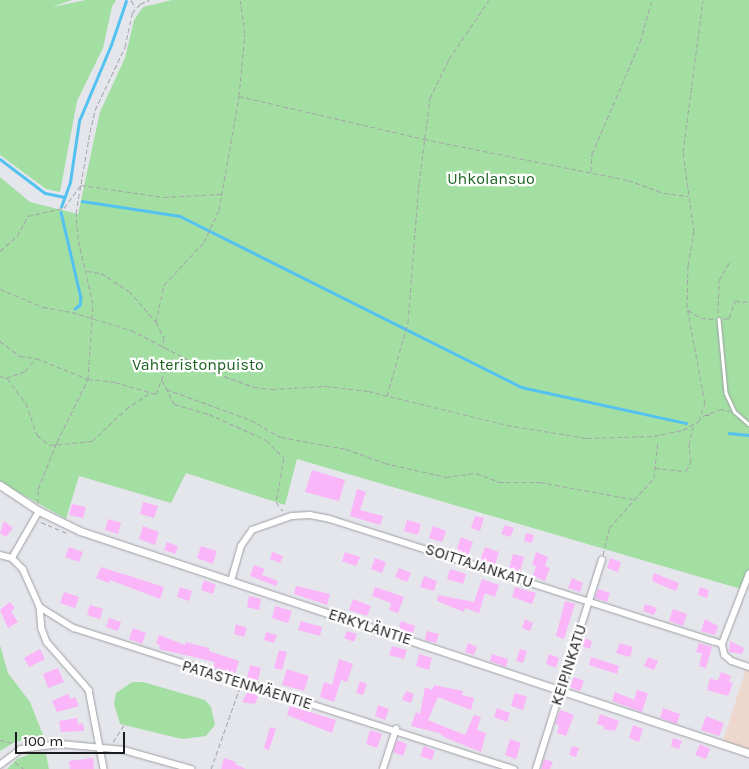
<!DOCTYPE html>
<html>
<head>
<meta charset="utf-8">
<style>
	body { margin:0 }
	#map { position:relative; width:749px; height:769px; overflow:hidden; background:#e4e6eb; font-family:Karla,sans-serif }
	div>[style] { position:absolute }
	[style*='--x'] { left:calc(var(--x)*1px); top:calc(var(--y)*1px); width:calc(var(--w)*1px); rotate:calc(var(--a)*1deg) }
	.education>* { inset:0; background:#eed7cc }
	.green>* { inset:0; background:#a3dfa3 }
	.stream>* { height:2.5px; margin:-1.25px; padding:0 1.25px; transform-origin:1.25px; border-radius:1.25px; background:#54c2f0 }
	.building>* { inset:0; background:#fbb5f9 }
	.path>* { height:1px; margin-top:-0.5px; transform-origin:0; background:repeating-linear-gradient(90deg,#a4a5a9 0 5px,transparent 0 7.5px) }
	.roads { filter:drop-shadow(0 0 1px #9d9fa4) drop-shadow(0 0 1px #9d9fa4) }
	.service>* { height:2.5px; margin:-1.25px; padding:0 1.25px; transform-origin:1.25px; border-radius:1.25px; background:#fff }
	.minor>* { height:5.5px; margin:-2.75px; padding:0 2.75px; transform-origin:2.75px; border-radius:2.75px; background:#fff }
	.tertiary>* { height:7px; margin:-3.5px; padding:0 3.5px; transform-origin:3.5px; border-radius:3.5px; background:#fff }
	span { translate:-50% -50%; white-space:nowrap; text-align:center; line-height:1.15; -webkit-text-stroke:4.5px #fff; paint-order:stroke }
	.park-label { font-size:16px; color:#1c6222 }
	.street-label { font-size:16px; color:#1b1c1e }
	.scale { position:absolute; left:15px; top:732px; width:110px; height:22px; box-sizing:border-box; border:2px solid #1b1c1e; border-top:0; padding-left:6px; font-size:15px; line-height:18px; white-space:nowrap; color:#1b1c1e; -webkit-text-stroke:4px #fff; paint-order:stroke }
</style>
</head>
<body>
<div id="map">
	<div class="education">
		<i style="clip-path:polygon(747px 666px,749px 667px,749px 753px,722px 744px)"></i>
	</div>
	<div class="green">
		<i style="clip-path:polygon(0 0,72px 0,52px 7px,86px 0,116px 0,112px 7px,103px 48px,77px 101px,60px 192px,46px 189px,0 155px)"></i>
		<i style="clip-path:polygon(172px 0,749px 0,749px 577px,741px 589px,297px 459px,285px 505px,186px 473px,171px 503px,79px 476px,66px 519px,0 482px,0 177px,30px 202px,78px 214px,100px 112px,125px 58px,134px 20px,143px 7px)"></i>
		<i style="clip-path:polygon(0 645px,8px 673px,30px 702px,43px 735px,15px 742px,0 751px)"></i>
		<i style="clip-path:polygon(132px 682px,143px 682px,205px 700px,211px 707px,215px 725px,206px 736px,182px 739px,120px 724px,114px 704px,116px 693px)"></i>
		<i style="clip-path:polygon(30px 754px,46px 754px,49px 769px,7px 769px,17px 759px)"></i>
	</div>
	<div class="stream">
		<i style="--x:0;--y:159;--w:56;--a:37.1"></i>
		<i style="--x:45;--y:193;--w:20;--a:11"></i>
		<i style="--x:82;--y:201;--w:99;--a:8.7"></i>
		<i style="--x:180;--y:216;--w:381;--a:26.6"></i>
		<i style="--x:521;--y:387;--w:169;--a:12.3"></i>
		<i style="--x:61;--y:207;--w:27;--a:-70"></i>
		<i style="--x:70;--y:182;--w:62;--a:-81.6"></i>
		<i style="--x:79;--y:121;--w:82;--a:-67.2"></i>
		<i style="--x:111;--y:45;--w:46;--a:-71.2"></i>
		<i style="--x:61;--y:212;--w:88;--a:76.9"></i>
		<i style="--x:81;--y:298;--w:7;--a:98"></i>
		<i style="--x:80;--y:305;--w:6;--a:141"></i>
		<i style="--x:729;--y:433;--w:20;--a:6"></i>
	</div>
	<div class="building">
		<i style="clip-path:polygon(312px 470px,345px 480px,339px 501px,305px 492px)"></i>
		<i style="clip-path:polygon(357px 489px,366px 492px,360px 510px,383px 516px,380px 525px,350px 516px)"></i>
		<i style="clip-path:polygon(143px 502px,158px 506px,154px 518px,140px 514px)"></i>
		<i style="clip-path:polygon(72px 504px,86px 507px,83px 518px,69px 515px)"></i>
		<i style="clip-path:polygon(475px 516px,484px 518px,480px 531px,471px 528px)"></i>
		<i style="clip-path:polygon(108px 519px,121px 523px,118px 534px,105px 530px)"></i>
		<i style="clip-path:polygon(407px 520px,421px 524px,418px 535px,404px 531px)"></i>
		<i style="clip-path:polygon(4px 521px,13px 528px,6px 537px,0 533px)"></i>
		<i style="clip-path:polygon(505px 525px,514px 528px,510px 537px,501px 534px)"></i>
		<i style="clip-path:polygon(143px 526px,159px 532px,155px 545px,139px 539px)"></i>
		<i style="clip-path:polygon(433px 526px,446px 531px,442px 542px,429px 538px)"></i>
		<i style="clip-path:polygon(526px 533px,534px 535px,532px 543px,524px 541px)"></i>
		<i style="clip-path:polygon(461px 537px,473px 542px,468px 556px,456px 552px)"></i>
		<i style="clip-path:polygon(167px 542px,178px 546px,175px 554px,164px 550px)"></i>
		<i style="clip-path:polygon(201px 546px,217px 551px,213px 564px,197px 558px)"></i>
		<i style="clip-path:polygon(69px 547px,83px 552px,79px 562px,65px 557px)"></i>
		<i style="clip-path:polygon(485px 547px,499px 552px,495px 565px,480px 561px)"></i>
		<i style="clip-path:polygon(272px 552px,283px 556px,280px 563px,270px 559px)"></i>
		<i style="clip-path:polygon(345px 552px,360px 557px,356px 566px,342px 561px)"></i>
		<i style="clip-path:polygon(536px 552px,548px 557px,545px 566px,550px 568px,545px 581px,533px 576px,536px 566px,532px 565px)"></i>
		<i style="clip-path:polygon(513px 554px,524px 557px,520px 573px,509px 569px)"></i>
		<i style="clip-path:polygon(375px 558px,386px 562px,382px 573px,371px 569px)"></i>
		<i style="clip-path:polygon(610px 558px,621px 562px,618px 572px,607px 568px)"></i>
		<i style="clip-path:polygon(254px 565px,265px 569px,262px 575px,278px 581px,276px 586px,250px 576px)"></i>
		<i style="clip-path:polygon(101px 567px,164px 587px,160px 599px,110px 580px,109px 583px,96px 578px)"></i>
		<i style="clip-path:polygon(399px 568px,411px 573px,407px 582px,395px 577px)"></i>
		<i style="clip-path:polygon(450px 569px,466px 574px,463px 584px,447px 579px)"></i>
		<i style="clip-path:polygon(654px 573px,679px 583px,676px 591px,652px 581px)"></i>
		<i style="clip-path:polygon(424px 576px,437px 581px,434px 591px,420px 587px)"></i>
		<i style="clip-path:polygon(572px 578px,583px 583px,580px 592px,568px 588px)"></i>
		<i style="clip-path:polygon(482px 579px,499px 585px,495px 597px,485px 593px,479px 613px,465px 608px,464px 612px,437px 601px,438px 595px,474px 602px)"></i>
		<i style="clip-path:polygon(204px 580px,216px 585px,213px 594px,201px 590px)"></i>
		<i style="clip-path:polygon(296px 586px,330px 594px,327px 605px,294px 594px)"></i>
		<i style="clip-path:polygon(180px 587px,192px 591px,189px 601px,177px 597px)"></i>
		<i style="clip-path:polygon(375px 587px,404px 597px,398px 613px,389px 610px,391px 603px,372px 596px)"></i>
		<i style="clip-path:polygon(515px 587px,536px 593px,532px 604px,512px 597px)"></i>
		<i style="clip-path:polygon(700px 587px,709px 590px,707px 598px,698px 595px)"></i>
		<i style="clip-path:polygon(598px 589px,610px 593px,607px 602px,595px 598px)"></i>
		<i style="clip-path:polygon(64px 592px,79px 597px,75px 608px,60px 603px)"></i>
		<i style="clip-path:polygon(249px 596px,261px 599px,259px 610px,247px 607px)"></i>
		<i style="clip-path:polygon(353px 599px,371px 606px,367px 616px,349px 610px)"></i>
		<i style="clip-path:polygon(565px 601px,575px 604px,564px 639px,556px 636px)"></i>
		<i style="clip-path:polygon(10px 602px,15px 608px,11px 611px,18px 622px,8px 628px,0 610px)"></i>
		<i style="clip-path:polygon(645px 604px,657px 608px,654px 615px,643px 611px)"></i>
		<i style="clip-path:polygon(90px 605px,103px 609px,100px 619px,87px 615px)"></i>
		<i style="clip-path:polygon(275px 606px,292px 611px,288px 623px,272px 618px)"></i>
		<i style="clip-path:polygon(673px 609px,687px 614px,683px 626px,669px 621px)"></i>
		<i style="clip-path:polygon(109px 618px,121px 622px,118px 631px,106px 627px)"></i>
		<i style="clip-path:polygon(525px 619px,533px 623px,530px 631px,522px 628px)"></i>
		<i style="clip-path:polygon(705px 619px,718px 626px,715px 635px,701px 631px)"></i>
		<i style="clip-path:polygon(301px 621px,322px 627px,320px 636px,298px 630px)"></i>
		<i style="clip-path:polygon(401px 621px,415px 626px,412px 636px,398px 631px)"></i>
		<i style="clip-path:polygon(236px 624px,247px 628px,244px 637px,234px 634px)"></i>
		<i style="clip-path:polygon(133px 628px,146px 633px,142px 644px,129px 639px)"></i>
		<i style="clip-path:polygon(347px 631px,357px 634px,354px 642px,344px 638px)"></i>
		<i style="clip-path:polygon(427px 631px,439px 634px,436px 643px,425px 640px)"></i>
		<i style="clip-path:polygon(266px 632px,277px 635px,274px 643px,264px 640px)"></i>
		<i style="clip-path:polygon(159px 635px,185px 645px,186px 642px,209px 648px,209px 651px,239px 661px,235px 674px,213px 667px,215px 662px,159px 649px,160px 645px,156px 644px)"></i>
		<i style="clip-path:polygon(584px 638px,592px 641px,590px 649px,581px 646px)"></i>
		<i style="clip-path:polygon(730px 641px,744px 648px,742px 654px,729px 652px)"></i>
		<i style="clip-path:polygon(468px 643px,477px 647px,474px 655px,465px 652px)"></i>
		<i style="clip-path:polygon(620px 643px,633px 647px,630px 657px,616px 653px)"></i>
		<i style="clip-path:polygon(699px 643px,712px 647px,706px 668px,699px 666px,702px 654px,696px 652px)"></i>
		<i style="clip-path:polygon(392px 646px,407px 650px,404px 659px,389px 655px)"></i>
		<i style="clip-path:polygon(40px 649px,45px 659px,29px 667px,24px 658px)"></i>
		<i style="clip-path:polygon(520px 649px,527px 651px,523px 663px,516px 661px)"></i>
		<i style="clip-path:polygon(279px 650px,287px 652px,282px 670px,274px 668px)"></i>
		<i style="clip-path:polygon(419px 654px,432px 658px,429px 670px,416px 666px)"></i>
		<i style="clip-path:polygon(492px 654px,508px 659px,506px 667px,490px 661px)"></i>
		<i style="clip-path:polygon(549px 654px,559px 658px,556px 668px,546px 664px)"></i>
		<i style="clip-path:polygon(591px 657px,619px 666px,617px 674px,589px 665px)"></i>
		<i style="clip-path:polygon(648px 657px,658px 661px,654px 670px,644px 666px)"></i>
		<i style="clip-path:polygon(339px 659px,353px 664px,347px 682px,341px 680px,334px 702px,320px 697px,324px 682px,332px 685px)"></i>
		<i style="clip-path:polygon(250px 665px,261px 668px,258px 680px,247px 678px)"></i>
		<i style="clip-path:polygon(58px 668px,64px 682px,48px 688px,43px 674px)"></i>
		<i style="clip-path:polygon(287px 669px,309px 676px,304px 691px,282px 685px)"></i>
		<i style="clip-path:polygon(721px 672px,731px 676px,729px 682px,733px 683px,728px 696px,707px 690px,710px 678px,718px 681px)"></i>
		<i style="clip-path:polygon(574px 677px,584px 681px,580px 691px,570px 687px)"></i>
		<i style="clip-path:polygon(360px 681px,367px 684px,363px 695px,356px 693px)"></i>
		<i style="clip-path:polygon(434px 685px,463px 691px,462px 695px,474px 698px,471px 710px,438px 697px,428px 720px,465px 735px,474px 715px,481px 717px,477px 730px,486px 733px,481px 752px,446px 738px,439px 733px,411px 726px,416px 712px,420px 714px,425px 687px,432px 690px)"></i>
		<i style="clip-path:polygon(637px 690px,648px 693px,642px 712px,612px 701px,615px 692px,634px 700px)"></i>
		<i style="clip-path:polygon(248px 691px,258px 696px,255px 704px,242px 702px)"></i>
		<i style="clip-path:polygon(406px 691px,414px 694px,411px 703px,402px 700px)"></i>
		<i style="clip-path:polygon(515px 693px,527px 697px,523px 710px,511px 706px)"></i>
		<i style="clip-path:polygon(68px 694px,71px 699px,75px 697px,79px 706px,57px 712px,52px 701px)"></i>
		<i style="clip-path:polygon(378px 705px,389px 709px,385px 720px,375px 716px)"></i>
		<i style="clip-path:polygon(290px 706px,336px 720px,332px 733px,287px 715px)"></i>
		<i style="clip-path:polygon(497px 708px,510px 713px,507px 722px,494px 717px)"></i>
		<i style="clip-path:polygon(663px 708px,680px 714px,677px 724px,660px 718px)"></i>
		<i style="clip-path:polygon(560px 710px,574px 715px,566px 736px,557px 733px,559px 725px,555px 724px)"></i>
		<i style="clip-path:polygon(600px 714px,619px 721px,615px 731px,603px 729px,604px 726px,597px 724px)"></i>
		<i style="clip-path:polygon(706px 716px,724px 723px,719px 736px,701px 730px)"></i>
		<i style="clip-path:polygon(77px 718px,78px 724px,83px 723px,84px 731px,61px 732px,59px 721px)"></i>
		<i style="clip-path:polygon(633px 725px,643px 729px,639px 742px,629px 738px)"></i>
		<i style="clip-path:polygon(270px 727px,276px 729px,269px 750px,264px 748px)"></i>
		<i style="clip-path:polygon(370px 730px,382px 734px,377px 748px,366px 744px)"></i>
		<i style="clip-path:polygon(673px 738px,682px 741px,679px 749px,671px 746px)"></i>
		<i style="clip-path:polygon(510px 739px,521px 743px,516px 759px,505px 755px)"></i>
		<i style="clip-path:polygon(397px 740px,407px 744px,403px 756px,393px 752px)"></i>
		<i style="clip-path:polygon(700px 744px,710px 749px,706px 759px,695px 755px)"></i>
		<i style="clip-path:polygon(424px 746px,435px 751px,432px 760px,420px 756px)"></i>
		<i style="clip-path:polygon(572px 746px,579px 748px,576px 757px,569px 755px)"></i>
		<i style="clip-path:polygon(93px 758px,94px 769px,70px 769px,69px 761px)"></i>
		<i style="clip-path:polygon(224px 758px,236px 762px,235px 764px,246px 769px,221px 769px)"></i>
		<i style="clip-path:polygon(544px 759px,553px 762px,550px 769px,541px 769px)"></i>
	</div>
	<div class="path">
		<i style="--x:131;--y:0;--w:8;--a:60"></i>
		<i style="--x:239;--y:96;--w:190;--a:13.1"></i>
		<i style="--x:424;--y:139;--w:208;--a:11.4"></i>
		<i style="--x:628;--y:180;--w:38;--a:20"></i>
		<i style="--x:664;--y:193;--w:24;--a:7"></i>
		<i style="--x:591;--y:171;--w:17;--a:-87"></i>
		<i style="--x:592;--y:154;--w:122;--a:-66.8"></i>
		<i style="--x:640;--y:42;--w:44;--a:-74.1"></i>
		<i style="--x:0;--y:251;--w:23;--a:-41"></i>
		<i style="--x:17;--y:236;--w:23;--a:-61"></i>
		<i style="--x:28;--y:216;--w:37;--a:-13"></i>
		<i style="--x:64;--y:208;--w:29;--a:-54"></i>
		<i style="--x:81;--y:185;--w:84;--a:8.2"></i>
		<i style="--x:164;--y:197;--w:57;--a:-3"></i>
		<i style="--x:87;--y:271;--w:14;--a:8"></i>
		<i style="--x:101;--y:273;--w:33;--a:33"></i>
		<i style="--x:129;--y:291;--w:41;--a:48.9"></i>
		<i style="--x:156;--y:322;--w:18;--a:63"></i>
		<i style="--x:164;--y:338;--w:10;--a:96"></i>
		<i style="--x:0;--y:289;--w:47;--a:22.7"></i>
		<i style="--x:43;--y:307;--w:29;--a:10"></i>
		<i style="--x:72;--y:312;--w:62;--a:17"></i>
		<i style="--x:131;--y:330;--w:89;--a:27.4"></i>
		<i style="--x:210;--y:371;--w:47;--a:20"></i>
		<i style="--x:254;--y:387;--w:18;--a:6"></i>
		<i style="--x:272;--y:389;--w:54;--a:-3.2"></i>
		<i style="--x:326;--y:386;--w:42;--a:6.8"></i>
		<i style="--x:368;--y:391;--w:143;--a:13.7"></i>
		<i style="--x:507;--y:425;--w:81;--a:9.2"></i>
		<i style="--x:587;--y:438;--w:67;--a:-1.7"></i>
		<i style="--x:654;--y:436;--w:30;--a:-12"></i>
		<i style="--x:683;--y:430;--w:18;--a:-29"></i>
		<i style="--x:699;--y:421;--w:19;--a:-72"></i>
		<i style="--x:705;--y:403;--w:98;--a:-100.6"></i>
		<i style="--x:687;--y:307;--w:42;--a:-88.6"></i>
		<i style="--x:688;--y:265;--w:34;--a:-80"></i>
		<i style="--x:694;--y:232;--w:81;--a:-97.8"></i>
		<i style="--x:683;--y:152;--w:153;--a:-82.5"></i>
		<i style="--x:688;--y:310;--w:15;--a:32"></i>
		<i style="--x:701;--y:318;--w:14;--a:4"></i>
		<i style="--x:718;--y:313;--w:33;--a:-88"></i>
		<i style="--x:719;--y:280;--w:23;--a:-59"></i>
		<i style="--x:724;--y:319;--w:5;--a:-11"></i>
		<i style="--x:729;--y:318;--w:18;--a:-71"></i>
		<i style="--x:735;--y:301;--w:14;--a:4"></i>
		<i style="--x:156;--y:322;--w:38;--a:-78"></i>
		<i style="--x:164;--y:285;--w:59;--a:-47.1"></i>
		<i style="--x:204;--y:242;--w:35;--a:-65"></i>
		<i style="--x:219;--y:210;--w:116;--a:-80"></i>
		<i style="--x:239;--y:96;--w:62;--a:-84.5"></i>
		<i style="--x:245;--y:34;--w:34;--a:-98"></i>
		<i style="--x:0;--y:341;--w:25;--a:37"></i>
		<i style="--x:20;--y:356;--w:15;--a:8"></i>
		<i style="--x:0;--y:376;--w:6;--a:18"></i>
		<i style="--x:6;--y:378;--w:20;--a:-20"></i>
		<i style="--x:25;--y:371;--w:17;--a:-50"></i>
		<i style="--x:36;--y:358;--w:56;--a:22"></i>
		<i style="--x:88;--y:379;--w:27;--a:6"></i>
		<i style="--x:115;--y:382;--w:43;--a:16.3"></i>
		<i style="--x:156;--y:394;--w:36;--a:-69"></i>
		<i style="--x:7;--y:378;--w:31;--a:53"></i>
		<i style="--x:26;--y:403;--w:34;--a:71"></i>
		<i style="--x:37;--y:435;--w:16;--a:38"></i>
		<i style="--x:50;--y:445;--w:42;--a:-5.4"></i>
		<i style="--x:92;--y:441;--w:47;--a:-43.3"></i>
		<i style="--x:126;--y:409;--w:27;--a:-34"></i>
		<i style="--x:162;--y:380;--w:27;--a:63"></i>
		<i style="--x:174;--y:404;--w:36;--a:16"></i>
		<i style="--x:209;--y:414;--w:63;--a:24.5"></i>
		<i style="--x:266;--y:440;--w:25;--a:45"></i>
		<i style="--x:284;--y:458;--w:45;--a:100.3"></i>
		<i style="--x:276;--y:502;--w:11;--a:52"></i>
		<i style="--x:166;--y:389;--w:90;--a:20"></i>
		<i style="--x:251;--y:420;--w:34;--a:30"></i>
		<i style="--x:281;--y:437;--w:66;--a:10.5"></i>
		<i style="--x:346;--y:449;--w:41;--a:19.7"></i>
		<i style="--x:385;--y:463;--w:63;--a:12.9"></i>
		<i style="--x:446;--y:477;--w:30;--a:-8"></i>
		<i style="--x:476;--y:473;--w:25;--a:21"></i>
		<i style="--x:499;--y:482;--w:41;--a:0"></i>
		<i style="--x:540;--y:482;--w:95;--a:10.4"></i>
		<i style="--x:387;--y:396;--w:77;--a:-74.2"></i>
		<i style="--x:408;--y:322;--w:139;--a:-85.5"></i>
		<i style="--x:419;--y:183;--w:86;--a:-82.6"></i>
		<i style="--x:430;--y:98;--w:43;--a:-64"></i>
		<i style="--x:449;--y:59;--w:71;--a:-55.9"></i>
		<i style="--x:705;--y:415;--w:6;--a:0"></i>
		<i style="--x:703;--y:416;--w:18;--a:-22"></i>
		<i style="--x:720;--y:409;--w:10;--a:11"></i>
		<i style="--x:655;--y:468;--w:31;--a:6"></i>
		<i style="--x:686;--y:471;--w:10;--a:-61"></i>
		<i style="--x:691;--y:462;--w:17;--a:-97"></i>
		<i style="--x:689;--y:445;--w:18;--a:-77"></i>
		<i style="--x:38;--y:503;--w:14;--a:-90"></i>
		<i style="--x:38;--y:489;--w:51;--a:-68"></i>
		<i style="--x:57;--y:442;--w:70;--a:-63.8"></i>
		<i style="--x:88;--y:379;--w:75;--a:-86.2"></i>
		<i style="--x:93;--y:304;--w:67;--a:-103"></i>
		<i style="--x:78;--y:239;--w:26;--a:-94"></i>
		<i style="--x:76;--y:213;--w:82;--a:-80.2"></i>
		<i style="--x:90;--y:132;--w:23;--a:-77"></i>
		<i style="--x:95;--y:110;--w:70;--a:-64.5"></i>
		<i style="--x:125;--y:47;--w:35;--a:-78"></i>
		<i style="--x:132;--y:13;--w:12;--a:-48"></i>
		<i style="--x:140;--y:4;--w:10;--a:-24"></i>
		<i style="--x:41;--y:522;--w:28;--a:23"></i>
		<i style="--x:603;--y:555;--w:28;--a:-77"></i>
		<i style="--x:609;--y:528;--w:67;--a:-48"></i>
		<i style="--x:654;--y:478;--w:36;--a:-84"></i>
		<i style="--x:0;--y:740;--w:17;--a:13"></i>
		<i style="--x:113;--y:742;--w:20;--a:-57"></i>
		<i style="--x:15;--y:762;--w:11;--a:38"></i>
		<i style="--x:211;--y:769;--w:87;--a:-70.5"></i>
	</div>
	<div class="roads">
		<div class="service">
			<i style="--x:719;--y:319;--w:74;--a:84.6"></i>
			<i style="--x:726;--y:393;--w:21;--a:65"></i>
			<i style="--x:735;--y:412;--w:18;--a:41"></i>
		</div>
		<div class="minor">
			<i style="--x:0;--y:555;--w:12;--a:14"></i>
			<i style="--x:12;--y:558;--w:16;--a:45"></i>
			<i style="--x:23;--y:569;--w:42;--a:65.9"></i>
			<i style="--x:40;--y:607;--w:40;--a:32"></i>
			<i style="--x:74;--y:628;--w:462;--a:17.8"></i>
			<i style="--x:12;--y:558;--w:54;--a:-60.1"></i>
			<i style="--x:231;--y:581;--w:36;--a:-74"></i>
			<i style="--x:241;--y:546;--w:19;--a:-55"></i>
			<i style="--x:252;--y:530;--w:42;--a:-19.3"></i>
			<i style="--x:292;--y:516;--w:18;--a:-3"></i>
			<i style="--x:310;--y:515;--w:20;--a:11"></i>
			<i style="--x:330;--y:519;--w:402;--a:17.7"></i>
			<i style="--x:713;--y:641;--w:9;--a:18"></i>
			<i style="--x:722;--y:644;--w:11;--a:75"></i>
			<i style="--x:725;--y:655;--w:9;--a:41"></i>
			<i style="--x:732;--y:661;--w:18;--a:19"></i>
			<i style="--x:40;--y:607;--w:22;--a:85"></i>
			<i style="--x:42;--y:629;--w:14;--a:69"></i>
			<i style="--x:47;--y:642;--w:64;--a:48.8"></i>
			<i style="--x:89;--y:690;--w:80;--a:79.2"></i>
			<i style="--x:722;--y:644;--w:75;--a:-68.9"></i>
			<i style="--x:0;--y:765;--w:26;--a:-37"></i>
			<i style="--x:21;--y:749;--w:40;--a:-7.1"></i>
			<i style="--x:61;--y:744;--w:63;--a:5.4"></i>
			<i style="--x:124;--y:750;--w:70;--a:15.8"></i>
			<i style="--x:383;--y:769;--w:42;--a:-72"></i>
			<i style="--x:536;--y:769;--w:219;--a:-72.5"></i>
		</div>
		<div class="tertiary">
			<i style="--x:0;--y:485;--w:47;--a:33.7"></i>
			<i style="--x:39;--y:511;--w:46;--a:26"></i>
			<i style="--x:80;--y:531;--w:705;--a:18.36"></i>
		</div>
	</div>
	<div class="park-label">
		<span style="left:491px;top:179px">Uhkolansuo</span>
		<span style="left:198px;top:365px">Vahteristonpuisto</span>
	</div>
	<div class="street-label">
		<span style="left:479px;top:566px;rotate:18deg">SOITTAJANKATU</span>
		<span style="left:370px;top:627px;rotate:18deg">ERKYLÄNTIE</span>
		<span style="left:569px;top:665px;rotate:-72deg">KEIPINKATU</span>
		<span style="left:247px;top:685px;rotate:17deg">PATASTENMÄENTIE</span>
	</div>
	<div class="scale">100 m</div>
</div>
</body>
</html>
